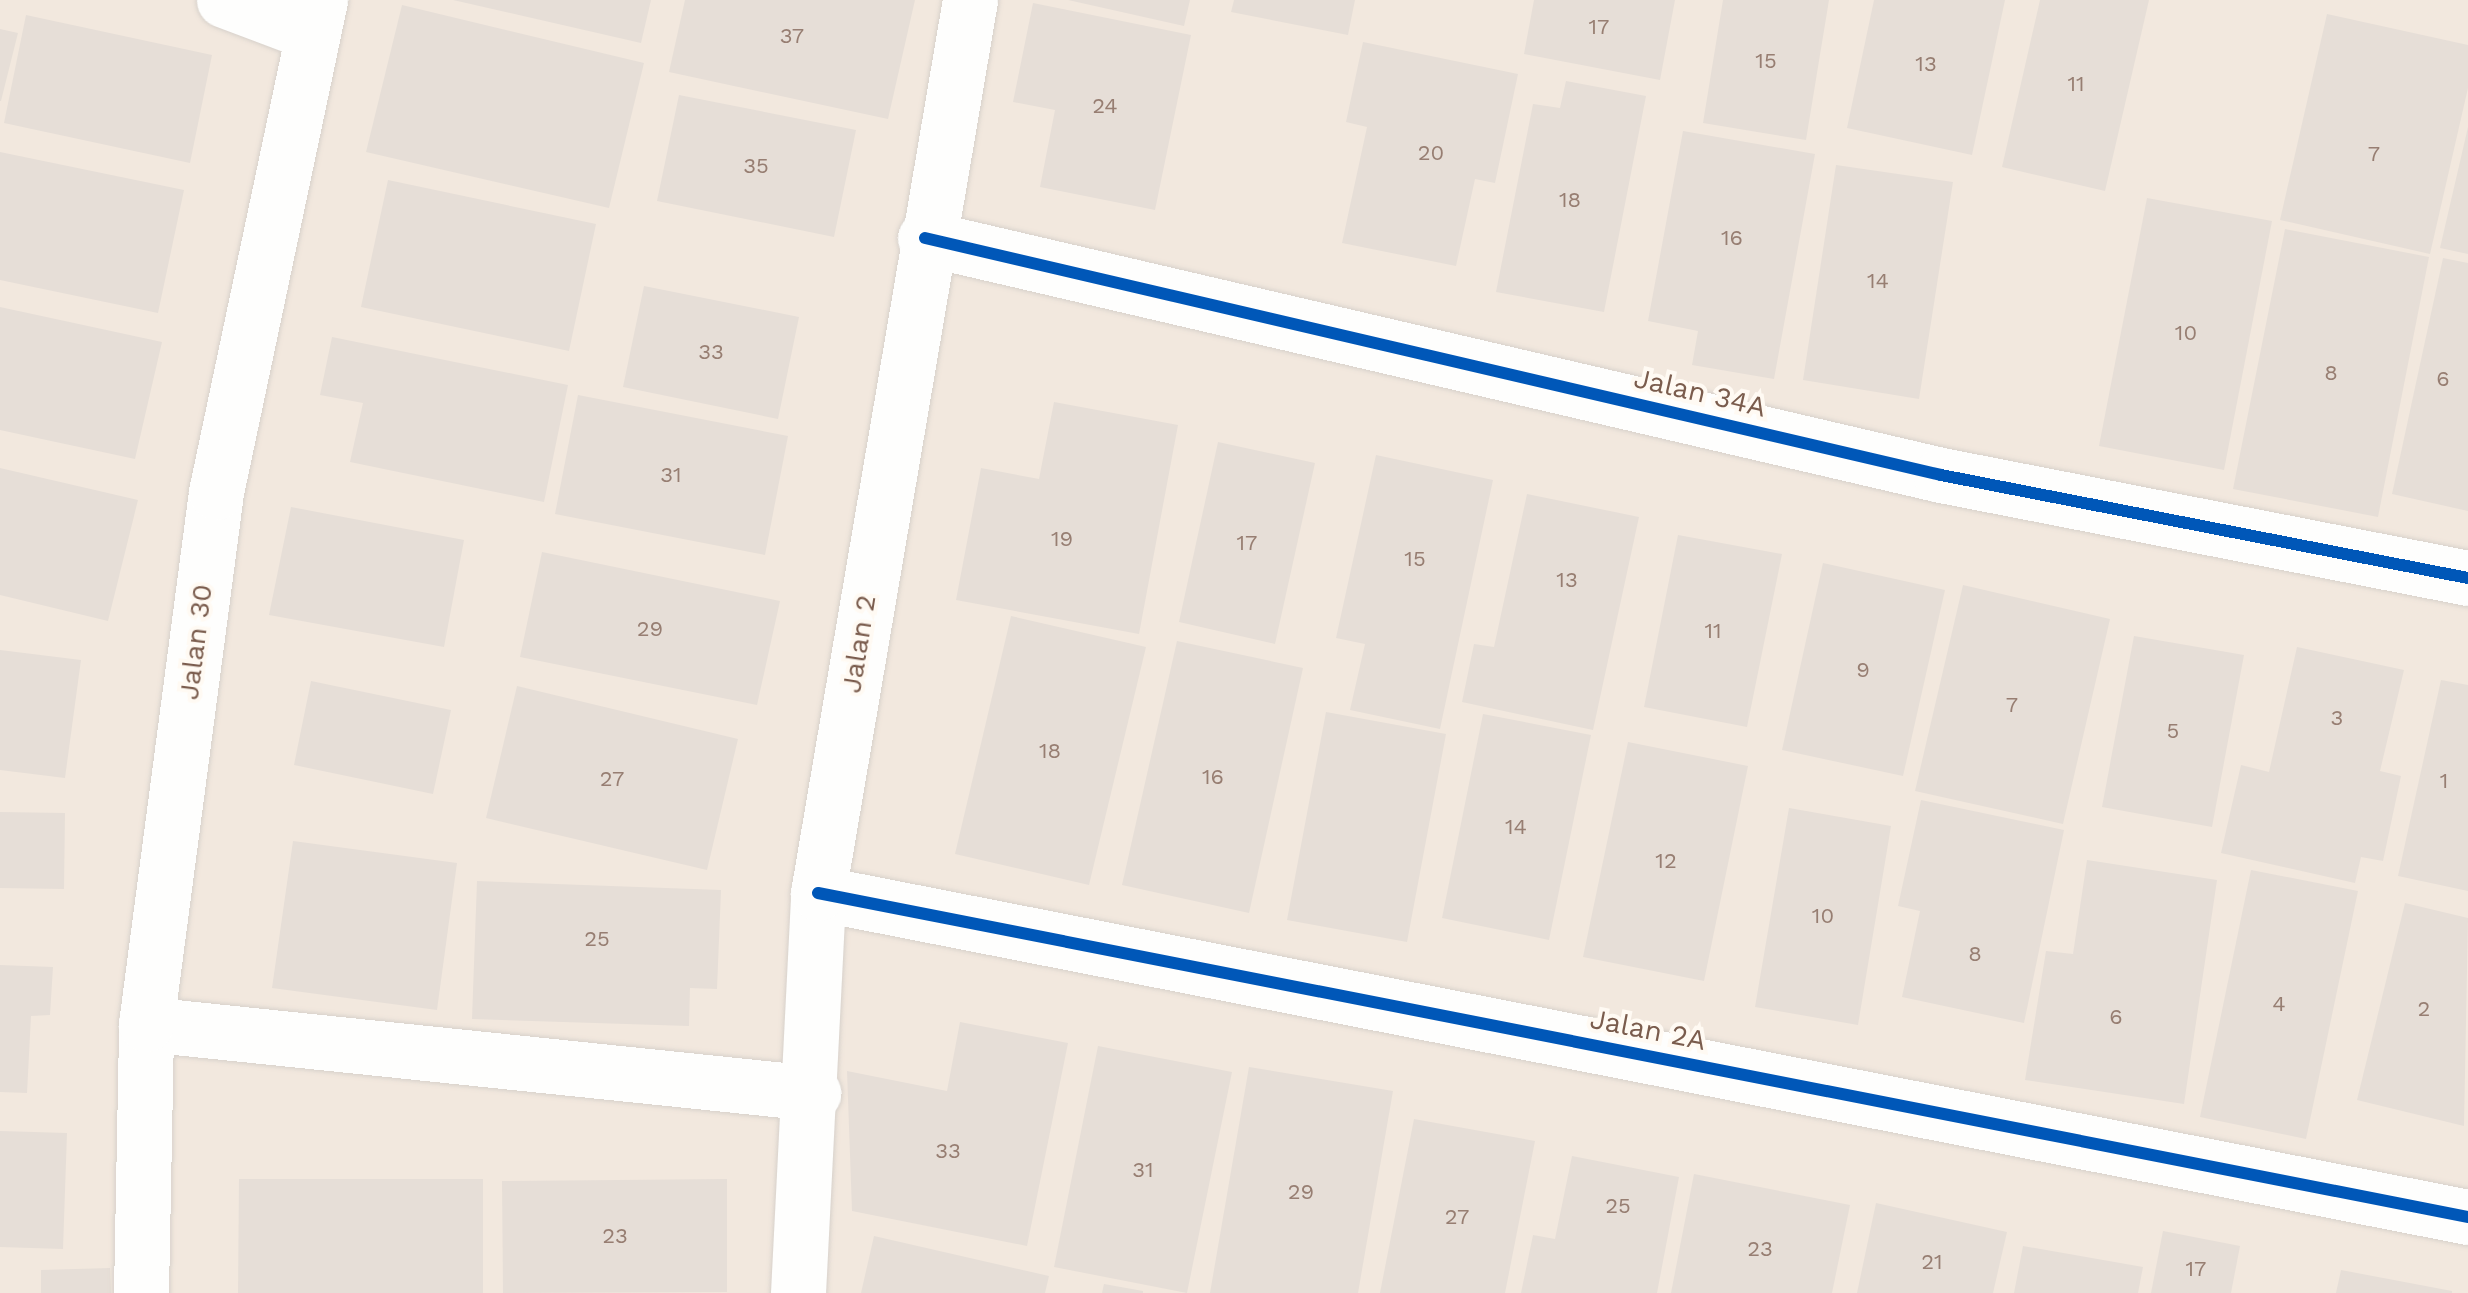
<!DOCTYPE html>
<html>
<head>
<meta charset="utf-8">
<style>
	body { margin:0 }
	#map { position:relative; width:2468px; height:1293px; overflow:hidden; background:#f9f5f0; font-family:"Work Sans",sans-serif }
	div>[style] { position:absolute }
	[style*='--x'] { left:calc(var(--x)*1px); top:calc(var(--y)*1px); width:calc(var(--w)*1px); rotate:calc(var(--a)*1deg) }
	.residential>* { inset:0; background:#f2e8de }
	.building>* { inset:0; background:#e6ded7 }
	.roads { filter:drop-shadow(0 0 2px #d7d1cb) drop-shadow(0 0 2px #d7d1cb) }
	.street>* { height:55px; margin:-27.5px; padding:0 27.5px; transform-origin:27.5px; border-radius:27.5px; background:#fefefd }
	.cycleway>* { height:12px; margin:-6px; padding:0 6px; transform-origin:6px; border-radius:6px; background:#0057b8 }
	span { translate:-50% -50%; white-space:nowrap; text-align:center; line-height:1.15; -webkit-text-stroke:8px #fffaf3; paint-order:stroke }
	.number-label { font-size:22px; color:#977e72 }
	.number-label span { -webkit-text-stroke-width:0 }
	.street-label { font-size:28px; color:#7a5c4d }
</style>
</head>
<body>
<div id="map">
	<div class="residential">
		<i style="clip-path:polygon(0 0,2468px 0,2468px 1293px,0 1293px)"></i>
	</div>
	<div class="building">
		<i style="clip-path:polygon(453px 0,651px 0,641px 43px)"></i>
		<i style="clip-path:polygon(685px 0,915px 0,888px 119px,669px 72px)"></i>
		<i style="clip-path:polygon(1068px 0,1190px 0,1184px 26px)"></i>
		<i style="clip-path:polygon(1234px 0,1355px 0,1348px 35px,1231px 12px)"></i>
		<i style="clip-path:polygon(1534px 0,1675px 0,1660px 80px,1524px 54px)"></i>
		<i style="clip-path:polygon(1723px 0,1829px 0,1806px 140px,1703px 123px)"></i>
		<i style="clip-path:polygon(1874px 0,2005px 0,1972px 155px,1847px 128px)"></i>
		<i style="clip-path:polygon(2040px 0,2149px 0,2105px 191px,2002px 167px)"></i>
		<i style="clip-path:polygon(1033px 3px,1191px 35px,1155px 210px,1040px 187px,1055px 110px,1013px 102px)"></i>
		<i style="clip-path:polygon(402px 5px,644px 63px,609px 208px,366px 152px)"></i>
		<i style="clip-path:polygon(2327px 14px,2468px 45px,2468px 88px,2430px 254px,2280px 220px)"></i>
		<i style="clip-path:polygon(26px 15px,212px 55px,190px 163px,4px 123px)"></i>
		<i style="clip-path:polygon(0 29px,18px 33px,1px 101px,0 101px)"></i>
		<i style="clip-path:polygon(1363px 42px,1518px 74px,1495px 183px,1475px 179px,1456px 266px,1342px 243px,1367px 127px,1346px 122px)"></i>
		<i style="clip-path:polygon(1566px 81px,1646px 96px,1604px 312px,1496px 292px,1533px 104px,1560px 108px)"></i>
		<i style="clip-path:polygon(679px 95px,856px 130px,834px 237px,657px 201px)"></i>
		<i style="clip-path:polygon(2468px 127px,2468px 254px,2440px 248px)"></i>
		<i style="clip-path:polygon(1683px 131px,1815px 154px,1774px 379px,1692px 365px,1698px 331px,1648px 321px)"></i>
		<i style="clip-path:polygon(0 152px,184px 190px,158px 313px,0 280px)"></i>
		<i style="clip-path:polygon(1836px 165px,1953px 182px,1919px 399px,1803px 380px)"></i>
		<i style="clip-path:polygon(388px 180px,596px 224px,569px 351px,361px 307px)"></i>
		<i style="clip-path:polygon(2147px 198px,2272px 221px,2224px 470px,2099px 446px)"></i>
		<i style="clip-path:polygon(2285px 229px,2429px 257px,2378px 517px,2233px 489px)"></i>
		<i style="clip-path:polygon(2443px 258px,2468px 263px,2468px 511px,2392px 494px)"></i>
		<i style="clip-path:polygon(644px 286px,799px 317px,778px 419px,623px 387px)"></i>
		<i style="clip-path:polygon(0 307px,162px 342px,135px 459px,0 430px)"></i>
		<i style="clip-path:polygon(332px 337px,568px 385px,544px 502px,350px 462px,363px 403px,320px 395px)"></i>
		<i style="clip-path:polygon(578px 395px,788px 436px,765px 555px,555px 514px)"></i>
		<i style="clip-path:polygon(1054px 402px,1178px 425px,1139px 634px,956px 600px,981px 468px,1039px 479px)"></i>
		<i style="clip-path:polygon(1218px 442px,1315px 463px,1275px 644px,1179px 622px)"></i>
		<i style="clip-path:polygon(1376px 455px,1493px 480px,1440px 729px,1350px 710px,1365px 644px,1336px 638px)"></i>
		<i style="clip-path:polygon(0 468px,138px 500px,108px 621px,0 595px)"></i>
		<i style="clip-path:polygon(1527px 494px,1639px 517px,1593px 730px,1462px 702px,1474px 644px,1494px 647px)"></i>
		<i style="clip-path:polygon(291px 507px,464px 540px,444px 647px,269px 615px)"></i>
		<i style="clip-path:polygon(1678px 535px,1782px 554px,1747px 727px,1644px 707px)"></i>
		<i style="clip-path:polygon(542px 552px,780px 601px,757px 705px,520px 657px)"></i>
		<i style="clip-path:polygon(1823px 563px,1945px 590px,1903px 776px,1782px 750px)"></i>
		<i style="clip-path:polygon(1963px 585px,2110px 619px,2063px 824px,1915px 791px)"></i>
		<i style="clip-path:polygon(1011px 616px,1146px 647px,1089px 885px,955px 854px)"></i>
		<i style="clip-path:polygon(2134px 636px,2244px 655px,2212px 827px,2102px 807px)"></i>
		<i style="clip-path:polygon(1177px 641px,1303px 668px,1249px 913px,1122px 885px)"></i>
		<i style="clip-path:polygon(2297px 647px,2404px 670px,2380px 771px,2401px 776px,2383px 861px,2361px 857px,2355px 883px,2221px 853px,2241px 765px,2269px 772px)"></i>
		<i style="clip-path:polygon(0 650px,81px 660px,65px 778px,0 770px)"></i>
		<i style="clip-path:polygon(2441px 680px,2468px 685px,2468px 891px,2398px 876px)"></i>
		<i style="clip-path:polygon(311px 681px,451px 710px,433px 794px,294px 765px)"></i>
		<i style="clip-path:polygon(517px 686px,738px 739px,707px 870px,486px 818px)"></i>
		<i style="clip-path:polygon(1326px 712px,1446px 734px,1407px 942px,1287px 920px)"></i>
		<i style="clip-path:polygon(1483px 714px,1591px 735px,1549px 940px,1442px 918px)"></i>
		<i style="clip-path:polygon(1628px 742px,1748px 766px,1704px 981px,1583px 957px)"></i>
		<i style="clip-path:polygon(1921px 800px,2064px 830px,2024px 1023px,1902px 997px,1920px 911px,1898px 906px)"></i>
		<i style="clip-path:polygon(1789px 808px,1891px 826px,1858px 1025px,1755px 1007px)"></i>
		<i style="clip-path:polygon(0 812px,65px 813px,64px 889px,0 888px)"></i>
		<i style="clip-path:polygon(293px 841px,457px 863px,437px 1010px,272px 988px)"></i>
		<i style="clip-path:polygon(2087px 860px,2217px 880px,2184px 1104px,2025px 1080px,2046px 951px,2073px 954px)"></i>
		<i style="clip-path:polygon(2251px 870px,2358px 891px,2306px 1139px,2200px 1117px)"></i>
		<i style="clip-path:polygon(477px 881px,721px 890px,717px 989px,690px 988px,689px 1026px,472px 1019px)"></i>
		<i style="clip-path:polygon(2405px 903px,2468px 918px,2464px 1126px,2357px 1100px)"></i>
		<i style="clip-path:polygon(0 965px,53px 967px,50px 1015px,31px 1016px,27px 1093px,0 1092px)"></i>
		<i style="clip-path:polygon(960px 1022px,1068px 1043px,1027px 1246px,852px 1211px,847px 1071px,947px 1091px)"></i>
		<i style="clip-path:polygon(1098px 1046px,1232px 1072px,1187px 1293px,1054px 1267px)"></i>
		<i style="clip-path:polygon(1249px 1067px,1393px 1091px,1358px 1293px,1210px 1293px)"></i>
		<i style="clip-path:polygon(1414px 1119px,1535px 1141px,1505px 1293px,1380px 1293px)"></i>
		<i style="clip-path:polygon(0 1131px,67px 1133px,63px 1249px,0 1247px)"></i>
		<i style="clip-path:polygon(1572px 1156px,1679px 1177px,1657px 1293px,1521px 1293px,1533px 1235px,1555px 1239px)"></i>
		<i style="clip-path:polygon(1694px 1174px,1850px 1205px,1832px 1293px,1671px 1293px)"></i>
		<i style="clip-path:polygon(239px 1179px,483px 1179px,483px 1293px,238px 1293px)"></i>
		<i style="clip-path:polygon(727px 1179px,727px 1292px,503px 1293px,502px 1181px)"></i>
		<i style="clip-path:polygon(1876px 1203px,2007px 1232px,1993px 1293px,1857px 1293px)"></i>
		<i style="clip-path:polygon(2163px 1231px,2240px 1246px,2231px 1293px,2151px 1293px)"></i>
		<i style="clip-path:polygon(874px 1236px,1049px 1276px,1045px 1293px,861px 1293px)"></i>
		<i style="clip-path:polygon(2023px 1246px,2143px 1267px,2138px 1293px,2014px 1293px)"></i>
		<i style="clip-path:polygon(110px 1268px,111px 1293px,41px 1293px,41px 1270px)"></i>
		<i style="clip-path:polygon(2341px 1270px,2452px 1291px,2452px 1293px,2336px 1293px)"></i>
		<i style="clip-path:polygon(1104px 1284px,1143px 1291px,1143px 1293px,1102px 1293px)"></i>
	</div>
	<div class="roads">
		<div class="street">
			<i style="--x:224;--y:0;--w:94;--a:20.6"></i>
			<i style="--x:925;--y:238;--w:1043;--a:13.13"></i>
			<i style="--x:1941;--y:475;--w:537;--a:11.06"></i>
			<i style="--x:818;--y:893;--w:1682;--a:11.11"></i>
			<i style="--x:146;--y:1024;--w:671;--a:5.91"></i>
			<i style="--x:141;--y:1293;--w:269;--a:-88.9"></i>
			<i style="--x:146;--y:1024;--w:537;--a:-82.5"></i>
			<i style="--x:216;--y:492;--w:503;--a:-78.06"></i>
			<i style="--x:798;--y:1293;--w:400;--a:-87.1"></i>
			<i style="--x:818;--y:893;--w:906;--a:-80.34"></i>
		</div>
	</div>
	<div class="cycleway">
		<i style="--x:925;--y:238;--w:1043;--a:13.13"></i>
		<i style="--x:1941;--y:475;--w:537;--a:11.06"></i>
		<i style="--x:818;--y:893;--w:1682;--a:11.11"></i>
	</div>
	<div class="number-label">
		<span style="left:1599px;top:27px">17</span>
		<span style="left:792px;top:36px">37</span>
		<span style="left:1766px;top:61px">15</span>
		<span style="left:1926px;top:64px">13</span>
		<span style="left:2076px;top:84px">11</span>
		<span style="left:1105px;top:106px">24</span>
		<span style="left:1431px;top:153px">20</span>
		<span style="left:2374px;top:154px">7</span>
		<span style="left:756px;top:166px">35</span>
		<span style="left:1570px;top:200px">18</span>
		<span style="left:1732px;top:238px">16</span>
		<span style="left:1878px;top:281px">14</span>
		<span style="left:2186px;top:333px">10</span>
		<span style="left:711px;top:352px">33</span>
		<span style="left:2331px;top:373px">8</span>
		<span style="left:2443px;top:379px">6</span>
		<span style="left:671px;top:475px">31</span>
		<span style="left:1062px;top:539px">19</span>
		<span style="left:1247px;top:543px">17</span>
		<span style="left:1415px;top:559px">15</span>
		<span style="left:1567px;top:580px">13</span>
		<span style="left:650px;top:629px">29</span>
		<span style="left:1713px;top:631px">11</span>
		<span style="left:1863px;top:670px">9</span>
		<span style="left:2012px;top:705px">7</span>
		<span style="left:2337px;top:718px">3</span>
		<span style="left:2173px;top:731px">5</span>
		<span style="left:1050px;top:751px">18</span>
		<span style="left:1213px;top:777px">16</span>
		<span style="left:612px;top:779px">27</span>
		<span style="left:2444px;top:781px">1</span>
		<span style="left:1516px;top:827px">14</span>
		<span style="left:1666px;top:861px">12</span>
		<span style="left:1823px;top:916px">10</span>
		<span style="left:597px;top:939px">25</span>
		<span style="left:1975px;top:954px">8</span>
		<span style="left:2279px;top:1004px">4</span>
		<span style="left:2424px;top:1009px">2</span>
		<span style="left:2116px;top:1017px">6</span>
		<span style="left:948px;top:1151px">33</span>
		<span style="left:1143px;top:1170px">31</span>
		<span style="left:1301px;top:1192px">29</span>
		<span style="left:1618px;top:1206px">25</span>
		<span style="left:1457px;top:1217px">27</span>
		<span style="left:615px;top:1236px">23</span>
		<span style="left:1760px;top:1249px">23</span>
		<span style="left:1932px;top:1262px">21</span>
		<span style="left:2196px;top:1269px">17</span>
	</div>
	<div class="street-label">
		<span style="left:1700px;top:393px;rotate:13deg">Jalan 34A</span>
		<span style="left:196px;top:642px;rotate:-83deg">Jalan 30</span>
		<span style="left:859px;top:644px;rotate:-81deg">Jalan 2</span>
		<span style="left:1648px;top:1030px;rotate:11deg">Jalan 2A</span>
	</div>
</div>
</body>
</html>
